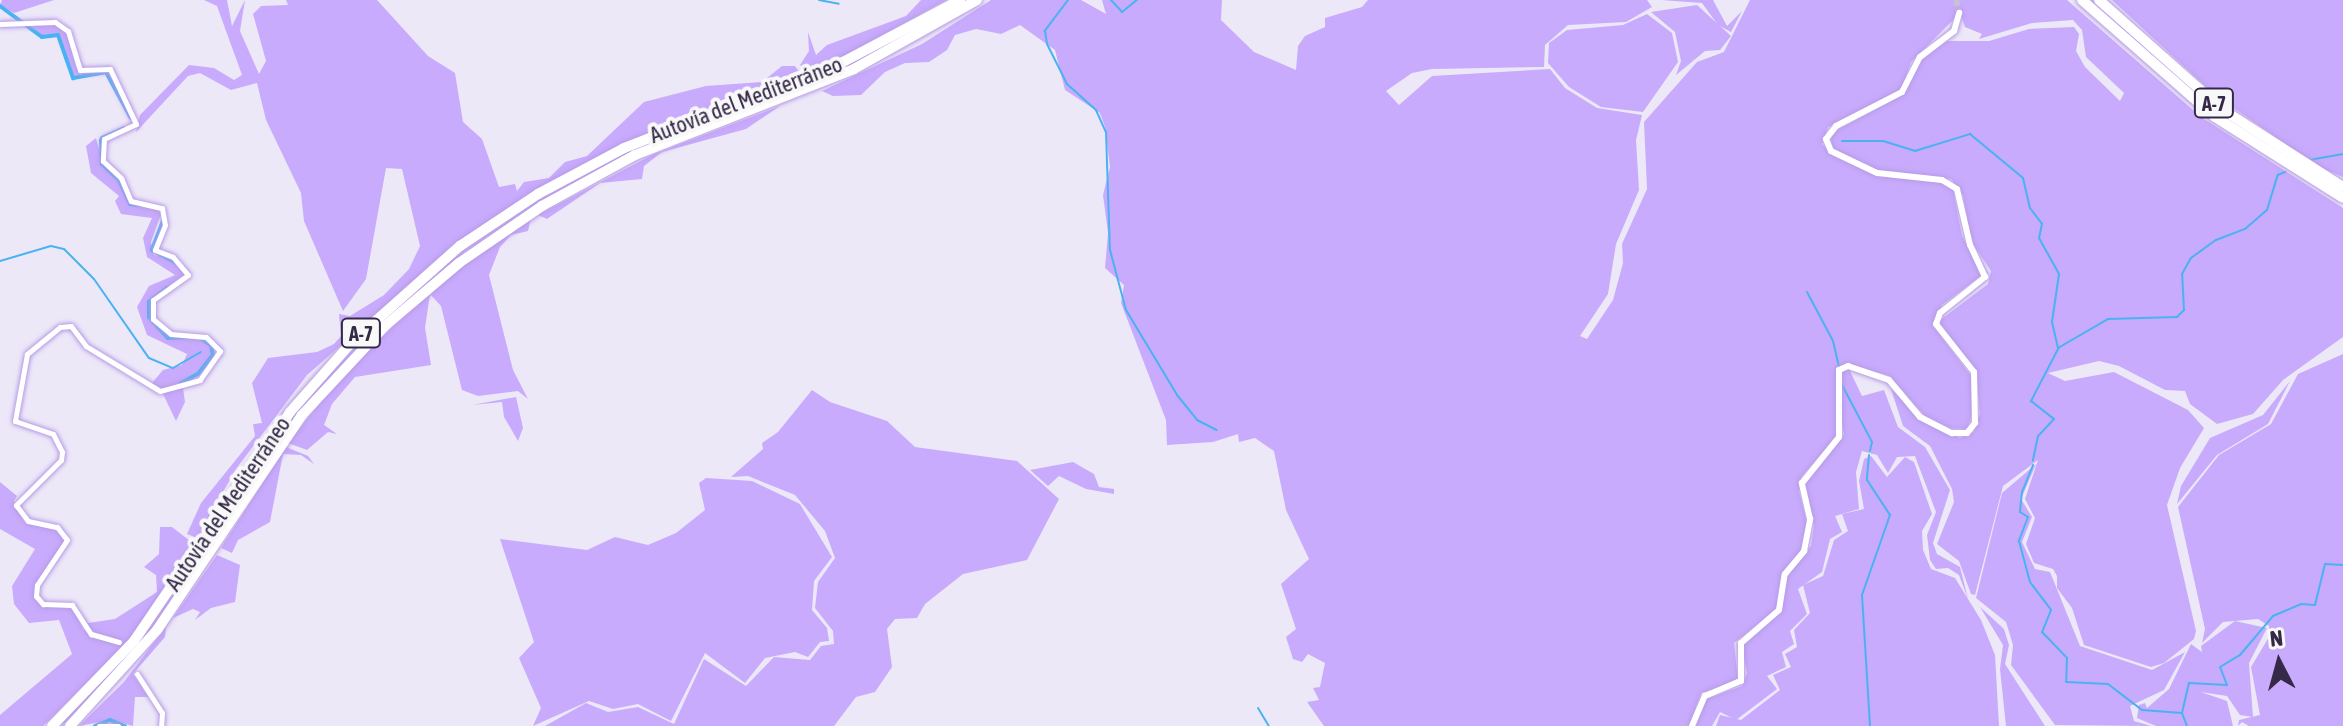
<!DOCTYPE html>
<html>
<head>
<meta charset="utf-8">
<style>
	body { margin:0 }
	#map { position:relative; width:2343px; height:726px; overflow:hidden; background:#ede8f8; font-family:"Asap Condensed",sans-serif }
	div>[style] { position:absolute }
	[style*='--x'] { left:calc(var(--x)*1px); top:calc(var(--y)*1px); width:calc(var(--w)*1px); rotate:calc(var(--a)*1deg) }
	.green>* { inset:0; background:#c8abfc }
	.stream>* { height:2px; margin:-1px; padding:0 1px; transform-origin:1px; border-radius:1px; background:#4ab2f3 }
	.canal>* { height:4px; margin:-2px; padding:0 2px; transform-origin:2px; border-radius:2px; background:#4ab2f3 }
	.tertiary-tunnel>* { height:6px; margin-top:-3px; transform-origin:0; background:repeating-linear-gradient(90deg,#c8c2d5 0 6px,transparent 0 9px) }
	.roads { filter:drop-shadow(0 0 2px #b69be6) drop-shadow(0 0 2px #b69be6) }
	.minor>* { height:5px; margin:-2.5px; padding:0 2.5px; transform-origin:2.5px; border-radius:2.5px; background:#fff }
	.tertiary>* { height:6px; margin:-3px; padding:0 3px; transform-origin:3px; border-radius:3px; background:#fff }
	.motorway>* { height:10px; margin:-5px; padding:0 5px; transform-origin:5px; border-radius:5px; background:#fff }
	span { translate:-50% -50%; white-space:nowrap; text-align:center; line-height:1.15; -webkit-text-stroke:8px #f8f8f8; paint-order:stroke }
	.shield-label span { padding:2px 6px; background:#f8f8f8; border:2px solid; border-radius:6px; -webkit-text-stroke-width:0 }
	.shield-label { font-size:20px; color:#352948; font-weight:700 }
	.street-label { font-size:22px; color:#352948 }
	.north { position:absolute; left:2239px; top:622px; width:80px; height:80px; -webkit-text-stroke:6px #f8f8f8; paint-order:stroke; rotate:354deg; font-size:22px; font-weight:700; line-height:32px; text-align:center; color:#352948 }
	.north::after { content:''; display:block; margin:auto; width:28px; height:36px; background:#352948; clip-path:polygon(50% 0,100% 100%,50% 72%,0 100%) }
</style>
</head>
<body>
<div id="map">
	<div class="green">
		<i style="clip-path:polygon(2px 0,54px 0,14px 13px,0 5px)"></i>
		<i style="clip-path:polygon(204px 0,227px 0,232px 26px,245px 0,240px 31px,259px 74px,266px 61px,253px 14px,261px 6px,288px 5px,286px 0,377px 0,428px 56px,455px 73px,463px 122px,482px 139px,499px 187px,515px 184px,517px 191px,524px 182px,549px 178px,565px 162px,587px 156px,644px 102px,706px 86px,762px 82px,782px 66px,795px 66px,800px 73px,621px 144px,533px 192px,460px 241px,307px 375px,236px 469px,197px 538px,187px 534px,201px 503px,255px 436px,253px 424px,262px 423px,252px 383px,268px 358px,317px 352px,334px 344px,341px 336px,339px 314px,350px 316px,384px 295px,409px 269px,420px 246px,402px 169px,386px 168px,366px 279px,343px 311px,304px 221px,301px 193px,266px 120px,257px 83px,231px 90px,200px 73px,188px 76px,136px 132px,140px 115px,189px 65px,214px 68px,234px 80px,242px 75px,217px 6px)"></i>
		<i style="clip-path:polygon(921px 0,946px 0,846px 55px,806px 71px,800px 65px,809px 51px,808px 32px,816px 55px,827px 45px,906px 16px)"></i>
		<i style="clip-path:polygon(991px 0,1081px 0,1106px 14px,1102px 0,1222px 0,1221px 20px,1254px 52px,1296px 70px,1298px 46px,1305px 36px,1325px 27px,1325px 18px,1362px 7px,1368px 0,1647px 0,1652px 7px,1626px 22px,1568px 25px,1545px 45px,1544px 67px,1432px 69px,1412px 73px,1386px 91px,1399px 105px,1432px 76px,1550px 69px,1565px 88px,1597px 108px,1642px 115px,1636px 140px,1639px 190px,1616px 244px,1608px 294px,1580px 336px,1587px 339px,1613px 300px,1623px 263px,1622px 244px,1647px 189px,1644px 122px,1697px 62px,1724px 52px,1750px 0,2067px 0,2201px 117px,2343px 208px,2343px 337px,2283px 380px,2253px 414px,2217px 424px,2190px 404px,2185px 391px,2165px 390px,2119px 366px,2099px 361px,2048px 373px,2065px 381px,2114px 372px,2188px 410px,2204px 428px,2180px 468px,2167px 505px,2196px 631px,2194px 639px,2164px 663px,2151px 667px,2084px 645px,2072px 608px,2057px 588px,2057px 576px,2053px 569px,2034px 563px,2026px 544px,2035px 518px,2025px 499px,2038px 460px,2003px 486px,1975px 595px,1971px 594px,1959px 561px,1937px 544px,1954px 502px,1952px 489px,1930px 446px,1903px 426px,1891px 389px,1927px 424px,1960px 438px,1974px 432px,1980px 414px,1976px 370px,1943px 335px,1939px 321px,1988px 284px,1991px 271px,1971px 241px,1963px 195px,1951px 179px,1876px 171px,1833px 149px,1830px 134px,1904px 94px,1921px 60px,1947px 41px,1989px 41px,2029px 29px,2074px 27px,2079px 34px,2076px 51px,2085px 67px,2120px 101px,2124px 93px,2086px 57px,2082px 30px,2073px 20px,2032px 23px,1979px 39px,1982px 34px,1965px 27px,1960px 13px,1911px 62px,1901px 90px,1828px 127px,1822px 144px,1833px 156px,1877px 176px,1942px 183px,1953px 190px,1962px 236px,1983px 274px,1942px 305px,1933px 326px,1971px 376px,1973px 412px,1967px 429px,1950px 428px,1926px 417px,1888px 375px,1848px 365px,1837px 367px,1836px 437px,1801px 477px,1799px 492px,1807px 523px,1803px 548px,1781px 576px,1776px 609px,1734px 643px,1738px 681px,1701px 693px,1689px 726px,1324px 726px,1307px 702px,1319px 700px,1313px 688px,1320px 687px,1325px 663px,1308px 654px,1302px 662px,1293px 659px,1286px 637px,1296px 629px,1281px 584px,1309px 559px,1286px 510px,1274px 451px,1255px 438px,1239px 442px,1238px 434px,1213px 442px,1167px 445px,1166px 420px,1121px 303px,1124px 285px,1105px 268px,1108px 233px,1103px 195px,1110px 167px,1105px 127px,1100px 113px,1065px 90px,1055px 50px,1020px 25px,1001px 34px,976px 29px,955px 35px,947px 50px,929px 62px,905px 63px,885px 72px,861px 95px,833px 96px,822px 91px,922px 44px)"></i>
		<i style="clip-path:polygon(1661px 0,1713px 0,1727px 26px,1742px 11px,1731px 32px,1718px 25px,1702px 3px)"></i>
		<i style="clip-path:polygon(2112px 0,2343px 0,2343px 177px,2317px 166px,2214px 94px)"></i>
		<i style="clip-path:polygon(1697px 5px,1731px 36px,1720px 50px,1705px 51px,1676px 75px,1681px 61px,1675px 32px,1651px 12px)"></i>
		<i style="clip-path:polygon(1647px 14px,1672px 33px,1678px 62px,1643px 112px,1601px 107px,1569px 87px,1548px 63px,1549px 43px,1567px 30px,1623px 25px)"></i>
		<i style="clip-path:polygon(55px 23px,66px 31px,76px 68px,95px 72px,74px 76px,60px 36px,42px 35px,30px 25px)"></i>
		<i style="clip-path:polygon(780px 106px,746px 129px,662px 152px,644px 166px,642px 179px,600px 183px,547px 219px,538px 215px,652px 155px)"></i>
		<i style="clip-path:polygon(96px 138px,103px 163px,120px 179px,130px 202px,156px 206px,161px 214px,151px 242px,154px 255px,172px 258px,185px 274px,153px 298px,149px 309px,158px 328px,172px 338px,197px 336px,212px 345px,215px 357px,190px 382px,161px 389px,152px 383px,163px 370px,182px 365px,187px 354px,147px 335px,137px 307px,149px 286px,175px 275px,147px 257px,143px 238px,152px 218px,121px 214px,115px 201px,119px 196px,91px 173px,86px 146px)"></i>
		<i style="clip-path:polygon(531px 218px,528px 231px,511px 235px,500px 247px,489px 275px,513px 370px,528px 399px,518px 391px,478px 396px,462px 390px,441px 306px,430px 294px,425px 328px,431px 365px,355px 377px,332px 404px,324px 425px,337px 434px,328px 432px,307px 450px,288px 443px,345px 372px,419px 302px,455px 272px)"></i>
		<i style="clip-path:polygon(2343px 354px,2343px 726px,2249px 726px,2242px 722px,2238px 726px,2239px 720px,2260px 715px,2251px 667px,2269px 637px,2269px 626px,2258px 619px,2223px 622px,2202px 643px,2205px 629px,2178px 507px,2219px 455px,2271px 424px,2298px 374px)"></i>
		<i style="clip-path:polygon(1843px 368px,1849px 369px,1862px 396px,1884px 390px,1898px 427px,1925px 447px,1950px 490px,1933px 543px,1937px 554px,1960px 567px,1968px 599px,1959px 575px,1948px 568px,1936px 569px,1930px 560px,1927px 535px,1936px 512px,1915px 456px,1897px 457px,1888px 473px,1877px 455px,1862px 451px,1856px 472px,1859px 509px,1835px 516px,1842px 532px,1830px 539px,1822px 572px,1798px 589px,1807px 614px,1790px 631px,1794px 644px,1782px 652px,1786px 667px,1767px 676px,1777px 689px,1736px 720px,1720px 712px,1712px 726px,1695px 726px,1704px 700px,1742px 686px,1747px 673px,1742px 647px,1782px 610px,1787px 577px,1811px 546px,1814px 526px,1805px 481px,1844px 435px,1837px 382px)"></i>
		<i style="clip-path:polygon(2290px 381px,2268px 424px,2217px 455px,2177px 504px,2181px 486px,2210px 438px,2263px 415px)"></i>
		<i style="clip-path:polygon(183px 388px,185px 402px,176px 421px,162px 392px)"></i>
		<i style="clip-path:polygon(812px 390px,830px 402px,887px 421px,915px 447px,1017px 461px,1059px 499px,1027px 560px,963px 574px,925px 604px,917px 618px,895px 619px,887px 629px,892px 667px,875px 692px,856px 697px,834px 726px,545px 726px,586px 703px,608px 712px,638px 707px,674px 724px,704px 659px,746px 686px,774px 657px,810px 660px,821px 646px,834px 644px,833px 631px,815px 608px,818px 582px,835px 558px,825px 531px,795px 495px,748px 476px,731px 477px,763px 449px,762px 443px,778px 432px)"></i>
		<i style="clip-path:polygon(516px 397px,523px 428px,518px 441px,504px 417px,502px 402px,472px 405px)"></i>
		<i style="clip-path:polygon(286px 447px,308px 456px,314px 464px,301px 455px,283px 454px,270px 522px,238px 540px,232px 553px,221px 548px)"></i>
		<i style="clip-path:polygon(1871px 456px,1887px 477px,1905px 457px,1914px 462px,1932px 514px,1922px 531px,1923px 550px,1931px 569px,1955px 578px,1981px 620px,1995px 655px,1999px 726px,1716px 726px,1720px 715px,1741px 720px,1780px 690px,1773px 675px,1791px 667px,1785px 654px,1797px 647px,1794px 630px,1810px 613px,1803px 585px,1823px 576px,1834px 540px,1848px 531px,1842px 514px,1864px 509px,1859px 481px,1864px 459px)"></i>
		<i style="clip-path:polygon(1073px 462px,1094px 474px,1099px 487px,1114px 489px,1114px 494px,1086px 489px,1059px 476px,1048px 486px,1030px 470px)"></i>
		<i style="clip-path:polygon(2036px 464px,2021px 499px,2032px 517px,2022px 542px,2035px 569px,2050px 572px,2080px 646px,2152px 670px,2185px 652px,2164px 690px,2130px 706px,2134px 721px,2151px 726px,2055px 725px,2011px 665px,2013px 645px,2006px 622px,1976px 598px,2002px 493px)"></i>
		<i style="clip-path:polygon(706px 478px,752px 481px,800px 504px,832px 557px,814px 581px,812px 610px,827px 628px,829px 641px,820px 642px,808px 657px,795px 652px,765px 658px,745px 683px,705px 653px,671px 721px,638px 704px,613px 709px,589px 701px,533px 726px,541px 708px,519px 658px,534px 642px,500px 539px,587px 550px,615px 537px,648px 545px,676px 533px,705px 510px,699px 483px)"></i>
		<i style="clip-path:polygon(0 482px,17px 496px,14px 501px,24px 522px,60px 531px,66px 540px,34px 587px,35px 600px,73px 609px,83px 629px,96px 639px,122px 641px,91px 631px,82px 615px,88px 623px,115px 619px,157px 592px,156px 575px,144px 567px,159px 554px,160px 527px,172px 527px,194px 544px,129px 640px,43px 726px,0 726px,0 715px,72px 654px,59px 620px,29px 623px,14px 604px,12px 586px,35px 549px,0 529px)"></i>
		<i style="clip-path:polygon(217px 555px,240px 565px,235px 602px,211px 608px,195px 620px,200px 612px,193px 609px,173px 618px)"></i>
		<i style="clip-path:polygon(1980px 607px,2004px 629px,2009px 645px,2005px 664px,2045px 726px,2006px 726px,2000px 669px,2003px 645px)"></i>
		<i style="clip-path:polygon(2235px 621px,2267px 628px,2249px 663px,2253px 717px,2240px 715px,2227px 696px,2201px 692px,2227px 701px,2233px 726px,2156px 726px,2137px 718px,2139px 705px,2145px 703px,2147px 708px,2169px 689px,2191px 644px,2202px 652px,2201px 646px)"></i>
		<i style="clip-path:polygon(166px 627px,165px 637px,133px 674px,148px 697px,135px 697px,133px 726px,111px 720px,79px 726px,123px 683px)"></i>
	</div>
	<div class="stream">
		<i style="--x:819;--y:0;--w:20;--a:11"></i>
		<i style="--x:1068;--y:0;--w:39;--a:127"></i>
		<i style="--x:1045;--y:31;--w:13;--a:81"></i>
		<i style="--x:1047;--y:44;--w:45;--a:63.4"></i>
		<i style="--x:1067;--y:84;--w:39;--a:42"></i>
		<i style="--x:1096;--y:110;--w:24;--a:66"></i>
		<i style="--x:1106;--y:132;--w:118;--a:88.1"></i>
		<i style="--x:1110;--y:250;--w:62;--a:75.1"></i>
		<i style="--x:1126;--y:310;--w:99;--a:59"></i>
		<i style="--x:1177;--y:395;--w:32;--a:51"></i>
		<i style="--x:1197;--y:420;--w:22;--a:27"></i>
		<i style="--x:1111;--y:0;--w:16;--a:47"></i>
		<i style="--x:1122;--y:12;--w:19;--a:-39"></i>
		<i style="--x:1842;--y:141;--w:41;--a:0"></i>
		<i style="--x:1883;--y:141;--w:34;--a:17"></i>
		<i style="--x:1915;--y:151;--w:58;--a:-17.2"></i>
		<i style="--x:1970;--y:134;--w:69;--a:39.7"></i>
		<i style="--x:2023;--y:178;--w:31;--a:77"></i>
		<i style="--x:2030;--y:208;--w:20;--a:53"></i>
		<i style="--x:2042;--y:224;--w:14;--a:102"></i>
		<i style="--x:2039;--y:238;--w:41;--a:60.9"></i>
		<i style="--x:2059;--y:274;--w:49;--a:98.3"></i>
		<i style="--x:2052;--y:322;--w:28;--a:77"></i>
		<i style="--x:2058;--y:349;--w:59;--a:117.4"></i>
		<i style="--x:2031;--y:401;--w:29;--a:38"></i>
		<i style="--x:2054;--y:419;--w:23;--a:133"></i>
		<i style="--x:2038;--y:436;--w:25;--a:102"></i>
		<i style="--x:2309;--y:160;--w:35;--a:-10"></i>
		<i style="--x:0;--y:261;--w:53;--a:-16.4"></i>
		<i style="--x:51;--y:246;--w:13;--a:13"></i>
		<i style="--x:64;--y:249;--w:42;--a:45"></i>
		<i style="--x:94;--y:279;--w:96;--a:55.2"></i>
		<i style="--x:149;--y:358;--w:26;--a:23"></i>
		<i style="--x:173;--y:368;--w:32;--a:-30"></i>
		<i style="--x:1807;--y:292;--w:55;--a:62"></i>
		<i style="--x:1833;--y:341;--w:26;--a:77"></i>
		<i style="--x:2058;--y:348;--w:58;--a:-30.1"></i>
		<i style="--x:2108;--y:319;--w:69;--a:-1.7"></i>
		<i style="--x:2177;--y:317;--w:10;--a:-45"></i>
		<i style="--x:2184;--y:310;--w:36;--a:-93"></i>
		<i style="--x:2182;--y:274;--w:18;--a:-61"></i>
		<i style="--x:2191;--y:258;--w:31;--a:-36"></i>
		<i style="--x:2216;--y:240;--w:31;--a:-21"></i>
		<i style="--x:2245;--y:229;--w:29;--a:-41"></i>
		<i style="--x:2267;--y:210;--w:37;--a:-73"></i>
		<i style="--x:2278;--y:175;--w:8;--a:-23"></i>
		<i style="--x:1842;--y:385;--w:64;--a:62.2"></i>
		<i style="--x:1872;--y:442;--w:9;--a:103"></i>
		<i style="--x:1869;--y:455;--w:25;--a:95"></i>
		<i style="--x:1867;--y:480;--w:42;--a:56.7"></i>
		<i style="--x:1890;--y:515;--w:85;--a:109.3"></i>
		<i style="--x:1862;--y:595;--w:131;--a:86.5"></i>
		<i style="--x:2033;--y:465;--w:29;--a:112"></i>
		<i style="--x:2022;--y:492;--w:20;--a:96"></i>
		<i style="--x:2020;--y:512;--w:9;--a:32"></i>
		<i style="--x:2028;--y:517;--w:26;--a:111"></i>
		<i style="--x:2019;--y:541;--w:42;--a:75"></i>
		<i style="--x:2030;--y:582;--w:35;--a:53"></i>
		<i style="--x:2051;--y:610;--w:24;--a:112"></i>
		<i style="--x:2042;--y:632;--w:36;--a:46"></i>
		<i style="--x:2067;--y:658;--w:24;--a:92"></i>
		<i style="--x:2066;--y:682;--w:42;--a:2.7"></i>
		<i style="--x:2108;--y:684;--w:43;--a:37.4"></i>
		<i style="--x:2142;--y:710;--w:40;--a:4.3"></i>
		<i style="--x:2182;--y:713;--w:14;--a:69"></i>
		<i style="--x:1258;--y:708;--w:21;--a:59"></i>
		<i style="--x:2182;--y:713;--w:31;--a:-77"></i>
		<i style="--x:2189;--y:683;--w:38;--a:3"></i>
		<i style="--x:2227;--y:685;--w:19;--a:-111"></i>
		<i style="--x:2220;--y:667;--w:23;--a:-31"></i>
		<i style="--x:2240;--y:655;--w:51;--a:-49.8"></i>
		<i style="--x:2273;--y:616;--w:30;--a:-23"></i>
		<i style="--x:2301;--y:604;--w:14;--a:4"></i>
		<i style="--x:2315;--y:605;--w:42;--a:-76.3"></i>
		<i style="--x:2325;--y:564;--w:18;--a:3"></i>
	</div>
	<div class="canal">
		<i style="--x:0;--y:6;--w:52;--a:36.4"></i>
		<i style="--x:42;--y:37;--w:16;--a:-7"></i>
		<i style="--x:58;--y:35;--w:46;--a:70.8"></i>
		<i style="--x:73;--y:78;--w:34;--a:-10"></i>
		<i style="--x:106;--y:72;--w:52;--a:61.5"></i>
		<i style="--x:102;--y:138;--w:24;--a:-24"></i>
		<i style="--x:101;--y:140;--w:24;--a:88"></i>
		<i style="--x:102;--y:164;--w:23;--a:43"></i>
		<i style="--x:119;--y:180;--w:26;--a:65"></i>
		<i style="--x:130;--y:204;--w:10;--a:6"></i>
		<i style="--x:163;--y:221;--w:31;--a:111"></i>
		<i style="--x:152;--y:250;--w:26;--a:28"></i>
		<i style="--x:167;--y:288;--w:23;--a:142"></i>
		<i style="--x:149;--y:302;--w:15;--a:90"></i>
		<i style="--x:149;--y:317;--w:28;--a:48"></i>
		<i style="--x:168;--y:338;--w:20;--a:-3"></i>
		<i style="--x:181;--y:383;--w:19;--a:-28"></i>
		<i style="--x:198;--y:374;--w:24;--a:-52"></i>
		<i style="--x:213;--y:355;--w:10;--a:-101"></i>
		<i style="--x:211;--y:345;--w:13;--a:-148"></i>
		<i style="--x:95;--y:726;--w:16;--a:-22"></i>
		<i style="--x:110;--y:720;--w:16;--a:22"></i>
	</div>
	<div class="tertiary-tunnel">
		<i style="--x:1956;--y:0;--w:13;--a:77"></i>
	</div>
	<div class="roads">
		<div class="minor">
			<i style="--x:0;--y:24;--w:55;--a:-2.1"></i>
			<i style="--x:55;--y:22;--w:16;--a:35"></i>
			<i style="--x:68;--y:31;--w:41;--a:72.9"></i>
			<i style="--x:80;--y:70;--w:30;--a:-2"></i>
			<i style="--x:110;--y:69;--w:61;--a:64.7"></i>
			<i style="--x:136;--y:124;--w:35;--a:155"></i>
			<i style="--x:104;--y:139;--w:22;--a:93"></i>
			<i style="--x:103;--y:161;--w:25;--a:43"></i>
			<i style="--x:121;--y:178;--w:25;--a:67"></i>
			<i style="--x:131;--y:201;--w:32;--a:13"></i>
			<i style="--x:162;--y:208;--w:17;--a:80"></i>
			<i style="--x:165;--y:225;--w:27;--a:112"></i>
			<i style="--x:155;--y:250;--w:19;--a:21"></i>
			<i style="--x:173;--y:257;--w:23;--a:50"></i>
			<i style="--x:188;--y:275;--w:43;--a:144.5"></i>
			<i style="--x:153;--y:300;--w:19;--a:90"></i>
			<i style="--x:153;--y:319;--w:23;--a:40"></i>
			<i style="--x:171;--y:334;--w:35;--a:5"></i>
			<i style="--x:206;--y:337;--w:20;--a:45"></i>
			<i style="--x:220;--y:351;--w:35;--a:125"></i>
			<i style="--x:200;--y:380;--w:41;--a:164.6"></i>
			<i style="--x:160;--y:391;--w:87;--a:-148.7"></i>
			<i style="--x:86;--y:346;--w:25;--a:-127"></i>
			<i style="--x:71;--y:326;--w:11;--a:175"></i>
			<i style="--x:60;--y:327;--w:43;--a:140.7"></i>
			<i style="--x:27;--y:354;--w:68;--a:100.2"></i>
			<i style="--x:15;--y:421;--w:40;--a:18.9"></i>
			<i style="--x:53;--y:434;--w:20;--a:63"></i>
			<i style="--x:62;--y:452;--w:8;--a:97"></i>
			<i style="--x:61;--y:460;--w:64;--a:135"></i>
			<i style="--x:16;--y:505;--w:20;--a:53"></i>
			<i style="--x:28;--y:521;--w:30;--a:12"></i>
			<i style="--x:57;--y:527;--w:16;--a:52"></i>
			<i style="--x:67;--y:540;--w:54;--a:123.7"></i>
			<i style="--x:37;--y:585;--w:11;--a:95"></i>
			<i style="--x:36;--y:596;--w:11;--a:49"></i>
			<i style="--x:43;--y:604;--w:29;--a:2"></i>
			<i style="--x:72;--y:605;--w:35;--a:57"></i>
			<i style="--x:91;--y:634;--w:29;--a:16"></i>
			<i style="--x:137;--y:674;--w:46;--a:57.3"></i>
			<i style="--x:162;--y:713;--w:13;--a:94"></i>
			<i style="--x:99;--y:726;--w:19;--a:0"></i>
		</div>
		<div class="tertiary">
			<i style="--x:1692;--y:726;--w:33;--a:-67"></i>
			<i style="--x:1705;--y:696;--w:39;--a:-23"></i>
			<i style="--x:1741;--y:681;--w:38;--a:-90"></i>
			<i style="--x:1741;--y:643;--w:50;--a:-41"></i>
			<i style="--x:1779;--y:610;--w:36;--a:-81"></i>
			<i style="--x:1785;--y:574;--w:30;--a:-50"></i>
			<i style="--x:1804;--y:551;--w:33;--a:-79"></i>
			<i style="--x:1810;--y:519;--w:37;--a:-103"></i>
			<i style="--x:1802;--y:483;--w:59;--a:-51.2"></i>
			<i style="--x:1839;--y:437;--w:67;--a:-90"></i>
			<i style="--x:1839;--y:370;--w:10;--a:-24"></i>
			<i style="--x:1848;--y:366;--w:43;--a:18.9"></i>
			<i style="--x:1889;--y:380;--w:48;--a:50"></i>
			<i style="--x:1920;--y:417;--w:36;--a:27"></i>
			<i style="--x:1952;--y:433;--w:15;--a:0"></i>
			<i style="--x:1967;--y:433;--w:13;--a:-51"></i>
			<i style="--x:1975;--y:423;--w:51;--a:-91.1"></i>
			<i style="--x:1974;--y:372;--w:61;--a:-128.4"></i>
			<i style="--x:1936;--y:324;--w:12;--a:-70"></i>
			<i style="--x:1940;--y:313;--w:58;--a:-38.7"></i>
			<i style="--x:1985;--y:277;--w:35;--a:-115"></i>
			<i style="--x:1970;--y:245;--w:57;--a:-103.1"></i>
			<i style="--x:1957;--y:189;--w:17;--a:-149"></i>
			<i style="--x:1942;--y:180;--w:65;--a:-173.9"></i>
			<i style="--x:1877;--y:173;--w:51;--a:-154.4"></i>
			<i style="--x:1831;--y:151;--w:13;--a:-113"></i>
			<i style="--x:1826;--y:139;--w:16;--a:-52"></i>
			<i style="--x:1836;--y:126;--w:74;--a:-27.3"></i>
			<i style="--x:1902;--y:92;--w:39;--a:-63"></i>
			<i style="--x:1920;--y:57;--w:43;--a:-37.4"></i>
			<i style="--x:1954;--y:31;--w:19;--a:-74"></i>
		</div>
		<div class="motorway">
			<i style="--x:2082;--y:0;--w:177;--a:41.3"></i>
			<i style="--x:2215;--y:117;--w:151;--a:32.3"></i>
			<i style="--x:2099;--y:0;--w:166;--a:41.6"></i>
			<i style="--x:2223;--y:110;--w:143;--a:32.7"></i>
			<i style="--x:52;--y:726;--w:118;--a:-46"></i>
			<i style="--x:134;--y:641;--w:277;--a:-55.7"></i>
			<i style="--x:290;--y:412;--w:92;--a:-48.5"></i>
			<i style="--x:351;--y:343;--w:146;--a:-41.7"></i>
			<i style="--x:460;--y:246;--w:94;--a:-33.7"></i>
			<i style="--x:538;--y:194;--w:98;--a:-28.1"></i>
			<i style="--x:624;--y:148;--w:233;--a:-21.4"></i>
			<i style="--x:841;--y:63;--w:135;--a:-27.9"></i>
			<i style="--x:70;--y:726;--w:130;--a:-47.8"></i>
			<i style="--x:157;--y:630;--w:259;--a:-56"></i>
			<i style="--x:302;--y:415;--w:123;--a:-47"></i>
			<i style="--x:386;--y:325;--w:96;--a:-40.3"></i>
			<i style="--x:459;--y:263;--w:101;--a:-34.5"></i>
			<i style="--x:542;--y:206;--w:106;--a:-28.7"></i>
			<i style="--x:635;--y:155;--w:235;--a:-21.4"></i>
			<i style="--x:854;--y:69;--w:141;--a:-29.3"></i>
		</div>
	</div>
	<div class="shield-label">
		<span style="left:2214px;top:103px">A-7</span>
		<span style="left:361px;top:333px">A-7</span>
	</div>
	<div class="street-label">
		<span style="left:746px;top:100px;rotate:-21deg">Autovía del Mediterráneo</span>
		<span style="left:228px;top:504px;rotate:-56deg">Autovía del Mediterráneo</span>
	</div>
	<div class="north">N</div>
</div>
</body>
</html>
